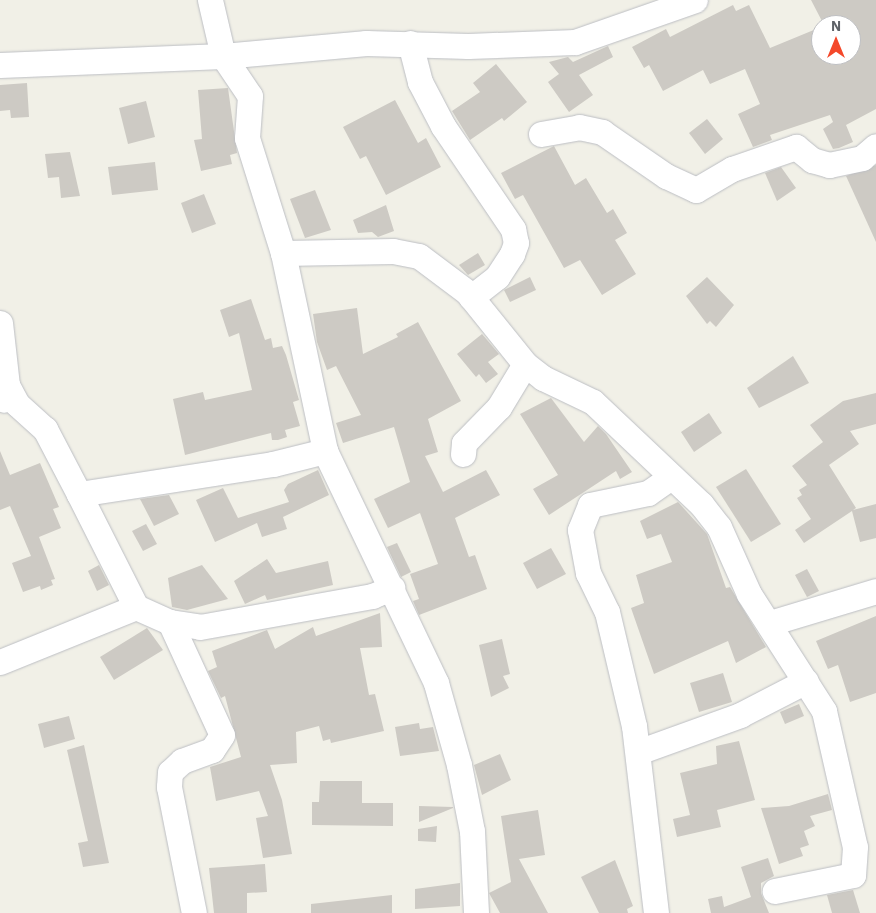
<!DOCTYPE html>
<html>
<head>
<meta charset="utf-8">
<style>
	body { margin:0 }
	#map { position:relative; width:876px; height:913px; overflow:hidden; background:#f1f0e7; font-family:"IBM Plex Sans",sans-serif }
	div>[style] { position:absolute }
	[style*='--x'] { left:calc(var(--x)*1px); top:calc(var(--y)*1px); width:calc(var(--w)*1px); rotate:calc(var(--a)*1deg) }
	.building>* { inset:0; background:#cdcac4 }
	.roads { filter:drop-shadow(0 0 1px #bcbec3) drop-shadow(0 0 1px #bcbec3) }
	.minor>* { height:25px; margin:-12.5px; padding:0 12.5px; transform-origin:12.5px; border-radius:12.5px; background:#fff }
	span { translate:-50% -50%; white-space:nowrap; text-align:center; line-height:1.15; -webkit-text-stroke:4px #fff; paint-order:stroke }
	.north { position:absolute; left:811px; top:15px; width:50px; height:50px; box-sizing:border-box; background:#fff; border:1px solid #bfc0c3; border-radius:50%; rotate:0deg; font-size:14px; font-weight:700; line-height:20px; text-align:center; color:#5e6268 }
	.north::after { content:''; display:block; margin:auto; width:18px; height:22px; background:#f4482a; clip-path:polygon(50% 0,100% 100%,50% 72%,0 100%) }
</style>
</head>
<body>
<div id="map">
	<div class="building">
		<i style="clip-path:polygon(811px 0,876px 0,876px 109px,846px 125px,853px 142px,839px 148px,833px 149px,823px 129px,833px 122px,830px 115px,770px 135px,772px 140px,753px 147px,738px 114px,760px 104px,745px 69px,710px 84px,703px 70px,663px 91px,649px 65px,644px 68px,632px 47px,666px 29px,670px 37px,733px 5px,736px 11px,749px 5px,770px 48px,821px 27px,821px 55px,851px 55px,851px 25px,824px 25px)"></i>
		<i style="clip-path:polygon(608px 46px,613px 57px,579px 75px,593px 95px,569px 112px,548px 82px,559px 74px,549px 62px,568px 57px,573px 62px)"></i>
		<i style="clip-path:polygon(496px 64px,527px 102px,504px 121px,502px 118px,470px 140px,452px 111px,480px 92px,473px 83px)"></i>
		<i style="clip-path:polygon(27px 83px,29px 117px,11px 118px,10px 110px,0 111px,0 85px)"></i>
		<i style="clip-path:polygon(228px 88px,237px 153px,230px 155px,232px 164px,201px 171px,194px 140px,202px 139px,198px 90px)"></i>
		<i style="clip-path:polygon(395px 100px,418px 143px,426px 138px,441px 167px,386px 195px,366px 156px,360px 159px,343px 127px)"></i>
		<i style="clip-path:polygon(146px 101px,155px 137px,128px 144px,119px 108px)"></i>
		<i style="clip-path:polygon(707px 119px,723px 139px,705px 154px,689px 133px)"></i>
		<i style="clip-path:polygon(554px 146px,575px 185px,586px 178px,607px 213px,613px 209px,627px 233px,615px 240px,636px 274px,602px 295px,580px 260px,564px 268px,523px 195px,515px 199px,501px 173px)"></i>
		<i style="clip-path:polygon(70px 152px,80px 196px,61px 198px,59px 177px,48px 178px,45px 154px)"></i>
		<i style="clip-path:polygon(155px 162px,158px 190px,112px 195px,108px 167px)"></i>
		<i style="clip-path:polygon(876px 165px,876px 242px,846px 176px)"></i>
		<i style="clip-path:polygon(781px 167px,796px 188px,777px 201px,765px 173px)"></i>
		<i style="clip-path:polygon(315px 190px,331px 230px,305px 238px,290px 199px)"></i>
		<i style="clip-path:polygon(204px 194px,216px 224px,192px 233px,181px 203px)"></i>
		<i style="clip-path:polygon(386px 205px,394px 231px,378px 237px,372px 232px,358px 233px,353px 220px)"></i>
		<i style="clip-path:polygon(478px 253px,485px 265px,468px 275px,459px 265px)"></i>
		<i style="clip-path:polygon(530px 277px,536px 290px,510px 302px,504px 290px)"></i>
		<i style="clip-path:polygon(707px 277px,734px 305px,716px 327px,710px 321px,707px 324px,686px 296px)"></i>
		<i style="clip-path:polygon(251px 299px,265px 340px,271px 338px,273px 348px,282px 346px,286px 355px,299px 400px,293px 402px,300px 426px,285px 430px,287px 437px,278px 440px,272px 440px,271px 433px,185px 455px,173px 399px,203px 392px,205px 400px,252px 390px,239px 333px,229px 337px,220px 310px)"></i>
		<i style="clip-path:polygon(357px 308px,363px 354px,398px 337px,396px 334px,418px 322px,461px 401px,428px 419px,438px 452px,425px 456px,443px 492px,486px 470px,500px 495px,455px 518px,469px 557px,475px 555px,487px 589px,419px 615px,413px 601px,419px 599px,410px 574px,438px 564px,420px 513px,388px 528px,374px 499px,410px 482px,394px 427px,343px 443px,336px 423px,361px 415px,336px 366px,327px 370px,317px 342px,313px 314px)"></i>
		<i style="clip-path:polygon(482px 334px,499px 354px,488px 362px,498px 374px,486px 383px,479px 374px,476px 377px,457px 354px)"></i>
		<i style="clip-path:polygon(793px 356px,809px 383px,759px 408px,747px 388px)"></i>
		<i style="clip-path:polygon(876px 393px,876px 424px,850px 431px,859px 444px,829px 465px,856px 508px,853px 510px,876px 504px,876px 538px,860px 542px,852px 511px,804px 543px,795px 530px,811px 519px,797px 498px,802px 495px,799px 490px,807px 485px,792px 466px,823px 442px,810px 425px,843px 401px)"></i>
		<i style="clip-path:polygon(551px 398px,584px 442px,598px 426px,606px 434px,632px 472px,620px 479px,616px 471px,549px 515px,533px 489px,558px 475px,520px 414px)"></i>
		<i style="clip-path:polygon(709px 413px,722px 433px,694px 452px,681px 432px)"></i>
		<i style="clip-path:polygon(0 451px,10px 475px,40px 463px,59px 507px,53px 509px,61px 528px,39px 537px,55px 579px,51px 580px,53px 585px,41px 590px,40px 586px,23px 592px,12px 563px,31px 556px,10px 506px,0 510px)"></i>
		<i style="clip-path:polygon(746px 469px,781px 524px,751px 542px,716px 487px)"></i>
		<i style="clip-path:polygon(318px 470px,329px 495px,283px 517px,287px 529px,262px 537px,257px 523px,215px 542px,196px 500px,223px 488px,238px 518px,289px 502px,284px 490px,288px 484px)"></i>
		<i style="clip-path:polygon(169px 495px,179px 514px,154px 526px,140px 499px)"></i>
		<i style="clip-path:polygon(678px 502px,707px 534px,726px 588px,730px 587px,766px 647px,736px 663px,728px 641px,654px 674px,631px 608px,644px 603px,636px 575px,672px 562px,661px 534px,647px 539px,640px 521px)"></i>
		<i style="clip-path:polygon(146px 524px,157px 544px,143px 551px,132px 531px)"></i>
		<i style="clip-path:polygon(397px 543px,411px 572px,401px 577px,387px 547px)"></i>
		<i style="clip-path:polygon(551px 548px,566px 574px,537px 589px,523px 563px)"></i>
		<i style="clip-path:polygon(267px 559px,276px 573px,328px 561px,333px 585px,267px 600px,265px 595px,245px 604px,234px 581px)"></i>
		<i style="clip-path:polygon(99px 565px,109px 585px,97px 591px,88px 571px)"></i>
		<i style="clip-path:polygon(202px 565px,228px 599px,187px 610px,172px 607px,168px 578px)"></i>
		<i style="clip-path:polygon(807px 569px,819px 591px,807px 597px,795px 575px)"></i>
		<i style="clip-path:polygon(380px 613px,382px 647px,360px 648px,369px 695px,375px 694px,384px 731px,331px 743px,330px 739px,323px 741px,319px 726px,296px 732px,297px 763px,270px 765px,282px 800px,292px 854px,263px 858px,256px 818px,268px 816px,259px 791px,216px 801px,210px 767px,241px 757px,225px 696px,221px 698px,208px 671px,217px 667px,212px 651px,267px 630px,275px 649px,313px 627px,316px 636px)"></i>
		<i style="clip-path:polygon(876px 616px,876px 693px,850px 702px,838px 665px,828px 669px,816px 641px)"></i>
		<i style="clip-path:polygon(147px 628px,163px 650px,114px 680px,100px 657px)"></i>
		<i style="clip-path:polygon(502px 639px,510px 674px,503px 676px,509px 688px,491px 697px,479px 645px)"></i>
		<i style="clip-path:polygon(723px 673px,732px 702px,699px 712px,690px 683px)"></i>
		<i style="clip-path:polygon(799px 704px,804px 716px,785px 724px,780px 712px)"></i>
		<i style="clip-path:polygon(69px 716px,75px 739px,44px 748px,38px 724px)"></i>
		<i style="clip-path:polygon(419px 723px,420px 729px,433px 727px,439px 751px,400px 756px,395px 727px)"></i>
		<i style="clip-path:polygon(739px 741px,755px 800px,717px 810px,721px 827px,677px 837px,673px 819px,690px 815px,680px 773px,717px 764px,716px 746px)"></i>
		<i style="clip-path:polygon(84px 745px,109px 863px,83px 867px,78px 843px,88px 841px,67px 750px)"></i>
		<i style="clip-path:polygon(500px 754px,511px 780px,482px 795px,474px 765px)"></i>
		<i style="clip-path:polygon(320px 781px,362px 781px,362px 803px,393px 803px,393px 826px,312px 825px,312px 802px,319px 802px)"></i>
		<i style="clip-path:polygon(828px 794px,832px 810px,810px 816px,815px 826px,804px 831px,809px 845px,800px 848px,803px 856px,779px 864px,761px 808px,789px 806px)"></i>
		<i style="clip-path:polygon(419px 806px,453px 807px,453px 808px,419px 822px)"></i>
		<i style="clip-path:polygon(538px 810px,545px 855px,519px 859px,548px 913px,500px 913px,489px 893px,511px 882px,501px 816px)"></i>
		<i style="clip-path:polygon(437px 826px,436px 842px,418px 841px,418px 829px)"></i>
		<i style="clip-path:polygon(768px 858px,774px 876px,761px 883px,761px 893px,769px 913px,711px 913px,708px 899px,722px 896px,724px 907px,751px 897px,741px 867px)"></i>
		<i style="clip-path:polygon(615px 860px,633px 906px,627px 909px,628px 913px,599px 913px,581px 877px)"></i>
		<i style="clip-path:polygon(265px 864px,267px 892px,247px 893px,247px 913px,214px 913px,209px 868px)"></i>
		<i style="clip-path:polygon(460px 883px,460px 906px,415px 909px,415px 889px)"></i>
		<i style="clip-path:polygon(853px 890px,860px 913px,832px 913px,827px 895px)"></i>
		<i style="clip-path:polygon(392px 895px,392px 913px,311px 913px,311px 904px)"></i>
	</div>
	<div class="roads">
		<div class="minor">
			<i style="--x:210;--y:0;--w:57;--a:76.9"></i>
			<i style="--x:223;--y:56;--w:48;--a:56"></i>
			<i style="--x:250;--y:96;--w:42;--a:94.1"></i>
			<i style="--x:247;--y:138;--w:121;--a:72.6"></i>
			<i style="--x:283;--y:253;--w:202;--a:78"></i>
			<i style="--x:325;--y:451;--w:257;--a:64.4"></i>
			<i style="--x:436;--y:683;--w:85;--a:74.3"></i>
			<i style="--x:459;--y:765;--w:67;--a:78.9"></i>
			<i style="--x:472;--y:831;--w:82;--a:87.2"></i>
			<i style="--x:410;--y:43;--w:40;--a:75.6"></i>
			<i style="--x:420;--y:82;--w:50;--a:62.4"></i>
			<i style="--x:443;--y:126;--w:125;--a:55.8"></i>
			<i style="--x:513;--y:229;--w:14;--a:78"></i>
			<i style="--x:516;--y:243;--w:12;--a:110"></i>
			<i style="--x:512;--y:254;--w:27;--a:123"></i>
			<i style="--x:497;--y:277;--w:33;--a:142"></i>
			<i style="--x:0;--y:65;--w:223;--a:-2.3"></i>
			<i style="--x:223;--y:56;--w:144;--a:-5.2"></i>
			<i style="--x:366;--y:43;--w:102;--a:1.7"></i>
			<i style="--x:468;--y:46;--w:107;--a:-2.1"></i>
			<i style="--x:575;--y:42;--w:127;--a:-19.3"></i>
			<i style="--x:541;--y:134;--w:39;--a:-10"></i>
			<i style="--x:579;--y:127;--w:24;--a:12"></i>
			<i style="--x:602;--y:132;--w:78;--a:34.5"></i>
			<i style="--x:666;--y:176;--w:33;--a:25"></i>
			<i style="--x:696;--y:190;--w:42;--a:-30.3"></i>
			<i style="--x:732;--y:169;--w:68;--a:-19"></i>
			<i style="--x:796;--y:147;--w:21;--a:39"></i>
			<i style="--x:812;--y:160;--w:18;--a:16"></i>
			<i style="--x:829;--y:165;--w:34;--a:-12"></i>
			<i style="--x:862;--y:158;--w:18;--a:-41"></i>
			<i style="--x:283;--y:253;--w:110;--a:-1"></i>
			<i style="--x:393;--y:251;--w:26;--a:11"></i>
			<i style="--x:419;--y:256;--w:60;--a:36.9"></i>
			<i style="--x:467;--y:292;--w:92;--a:51.1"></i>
			<i style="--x:525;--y:364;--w:23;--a:38"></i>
			<i style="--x:543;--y:378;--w:55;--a:25.6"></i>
			<i style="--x:593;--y:402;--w:149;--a:43.4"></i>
			<i style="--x:701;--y:504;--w:29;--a:52"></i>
			<i style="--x:719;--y:527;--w:73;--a:65.9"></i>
			<i style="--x:749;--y:594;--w:139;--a:57.3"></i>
			<i style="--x:824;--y:711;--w:139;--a:77.2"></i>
			<i style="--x:855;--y:847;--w:28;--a:94"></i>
			<i style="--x:853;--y:875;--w:80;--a:168.4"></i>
			<i style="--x:0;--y:323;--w:62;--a:83.6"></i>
			<i style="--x:7;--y:385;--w:15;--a:101"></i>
			<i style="--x:7;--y:385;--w:21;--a:62"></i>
			<i style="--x:17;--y:404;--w:38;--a:42"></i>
			<i style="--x:45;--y:429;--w:73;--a:62.4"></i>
			<i style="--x:463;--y:454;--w:11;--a:-85"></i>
			<i style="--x:464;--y:443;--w:50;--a:-45.8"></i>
			<i style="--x:499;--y:407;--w:50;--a:-58.8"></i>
			<i style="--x:136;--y:607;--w:127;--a:-116.8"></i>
			<i style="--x:79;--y:494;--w:196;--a:-8.8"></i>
			<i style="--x:273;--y:464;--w:54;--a:-14"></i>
			<i style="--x:170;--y:622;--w:124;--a:65.3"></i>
			<i style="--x:222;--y:735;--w:18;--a:124"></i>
			<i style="--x:212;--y:750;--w:32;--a:160"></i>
			<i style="--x:182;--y:761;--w:16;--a:137"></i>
			<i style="--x:170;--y:772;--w:15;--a:94"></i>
			<i style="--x:169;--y:787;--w:128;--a:78.8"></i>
			<i style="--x:770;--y:623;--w:111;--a:-16.8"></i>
			<i style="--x:0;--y:662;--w:147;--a:-22"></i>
			<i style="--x:136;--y:607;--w:37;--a:24"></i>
			<i style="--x:170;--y:622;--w:30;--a:9"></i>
			<i style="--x:200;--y:627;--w:175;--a:-10.2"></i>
			<i style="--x:372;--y:596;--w:22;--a:-22"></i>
			<i style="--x:638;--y:752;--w:109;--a:-19.9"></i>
			<i style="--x:740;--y:715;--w:74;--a:-27.3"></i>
			<i style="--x:656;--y:913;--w:188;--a:-96.7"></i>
			<i style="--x:634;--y:726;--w:117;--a:-103.3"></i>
			<i style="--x:607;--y:612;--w:43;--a:-116"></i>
			<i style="--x:588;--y:573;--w:44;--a:-100.5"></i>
			<i style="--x:580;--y:530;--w:27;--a:-68"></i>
			<i style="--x:590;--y:505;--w:59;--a:-11.7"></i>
			<i style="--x:648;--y:493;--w:28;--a:-35"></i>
		</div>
	</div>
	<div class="north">N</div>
</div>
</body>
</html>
